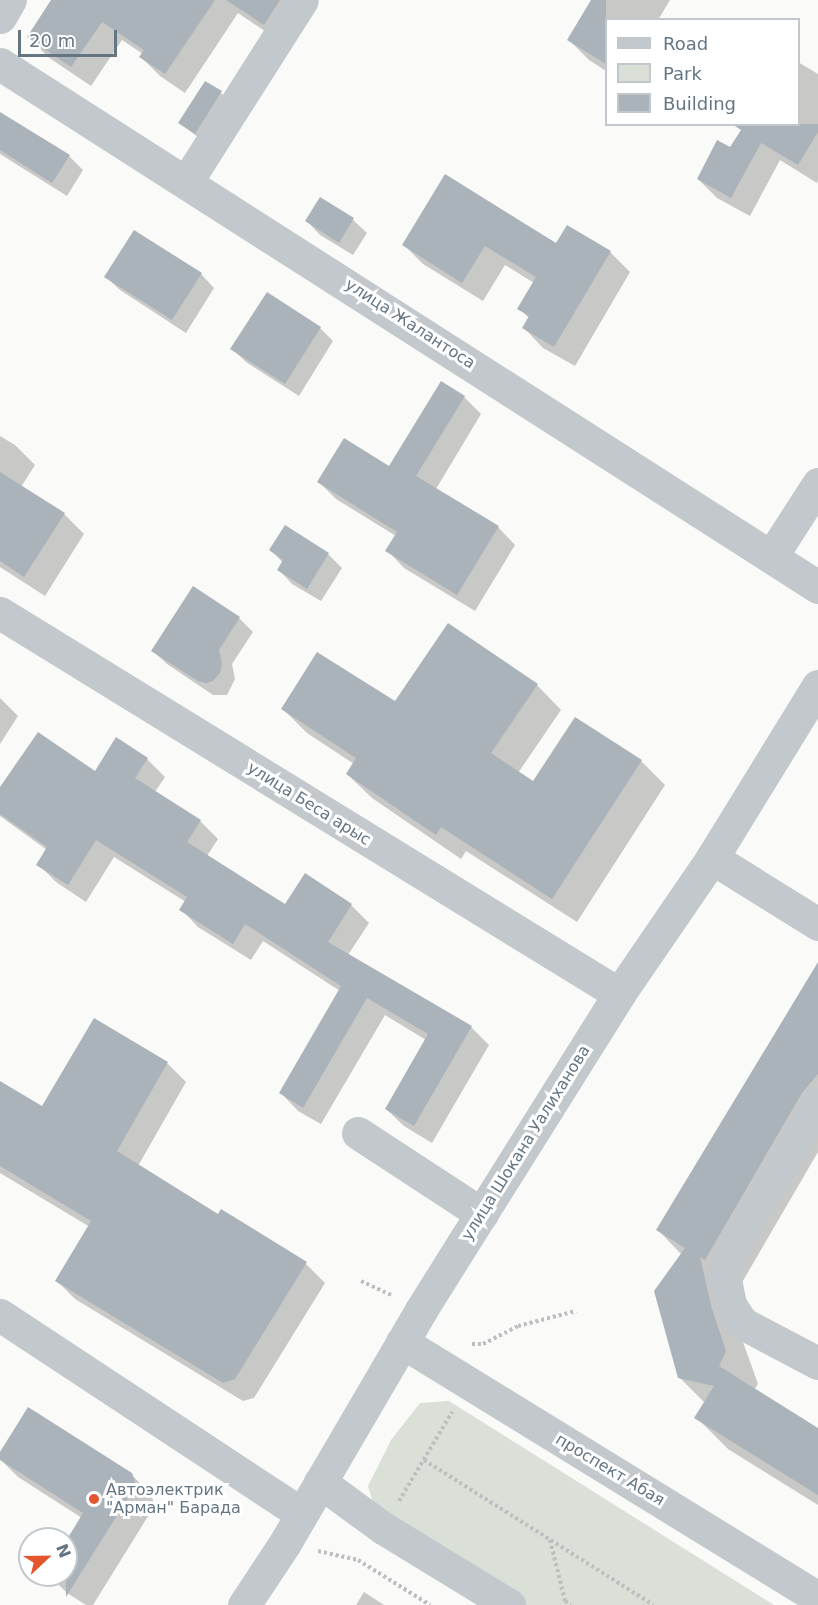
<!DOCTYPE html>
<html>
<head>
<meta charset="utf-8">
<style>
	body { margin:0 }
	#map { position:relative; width:818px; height:1605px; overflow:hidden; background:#fafaf8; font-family:"DejaVu Sans",sans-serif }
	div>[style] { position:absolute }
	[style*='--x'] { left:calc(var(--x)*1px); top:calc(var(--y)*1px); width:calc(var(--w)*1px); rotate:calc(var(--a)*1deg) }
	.green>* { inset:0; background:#dadfd7 }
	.shadow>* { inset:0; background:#0003 }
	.building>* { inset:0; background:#aab3b9 }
	.path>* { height:4px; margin-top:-2px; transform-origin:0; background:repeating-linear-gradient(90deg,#bbbfc2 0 3px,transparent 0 6px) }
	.minor>* { height:33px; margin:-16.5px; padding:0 16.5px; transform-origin:16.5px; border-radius:16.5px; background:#c3c8cc }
	.dots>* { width:16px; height:16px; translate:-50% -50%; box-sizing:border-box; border:3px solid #fff; border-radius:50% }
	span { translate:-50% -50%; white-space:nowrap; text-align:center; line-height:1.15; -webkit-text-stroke:6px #fff; paint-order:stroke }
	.street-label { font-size:16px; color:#657683 }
	.poi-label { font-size:16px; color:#657683 }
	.left { translate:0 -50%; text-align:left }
	.legend { position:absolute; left:605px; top:18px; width:195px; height:108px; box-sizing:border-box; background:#fff; border:2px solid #c1c8cd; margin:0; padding:8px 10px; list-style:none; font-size:18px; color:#657683 }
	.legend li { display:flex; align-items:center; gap:12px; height:30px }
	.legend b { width:30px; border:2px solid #c1c8cd }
	.north { position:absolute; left:18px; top:1527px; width:60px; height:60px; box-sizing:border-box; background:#fff; border:2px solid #c1c8cd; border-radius:50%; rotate:68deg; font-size:16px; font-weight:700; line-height:24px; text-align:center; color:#657683 }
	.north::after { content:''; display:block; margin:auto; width:21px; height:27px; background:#e4572e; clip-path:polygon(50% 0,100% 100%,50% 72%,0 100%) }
	.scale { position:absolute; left:18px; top:30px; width:99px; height:27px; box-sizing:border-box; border:3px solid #657683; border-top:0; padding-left:8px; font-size:18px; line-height:21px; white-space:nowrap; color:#657683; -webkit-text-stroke:4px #fff; paint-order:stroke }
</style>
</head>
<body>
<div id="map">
	<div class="green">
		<i style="clip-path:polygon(449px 1401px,774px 1605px,515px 1605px,378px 1520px,368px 1486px,391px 1440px,420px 1403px)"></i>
	</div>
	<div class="shadow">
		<i style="clip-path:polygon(53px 0,310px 0,284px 44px,238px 13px,185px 93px,160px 76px,141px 57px,143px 54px,122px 40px,91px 86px,48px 57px,29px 37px)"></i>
		<i style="clip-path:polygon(593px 0,670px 0,658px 20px,606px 20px,606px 71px,589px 60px,569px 40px)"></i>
		<i style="clip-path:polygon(798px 62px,818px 74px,818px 180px,817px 183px,780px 160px,750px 216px,717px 198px,698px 179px,731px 149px,798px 124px)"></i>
		<i style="clip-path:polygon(221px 93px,235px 106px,209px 146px,180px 123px)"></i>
		<i style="clip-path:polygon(0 116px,69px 156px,83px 170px,67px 196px,0 154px)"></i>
		<i style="clip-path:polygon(320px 199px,353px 220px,367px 233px,353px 255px,320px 235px,307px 221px)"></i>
		<i style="clip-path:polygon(404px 245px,556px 245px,610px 252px,630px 272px,575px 366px,543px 348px,524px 328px,529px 318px,519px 308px,534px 283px,505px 265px,483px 301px,423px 264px)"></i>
		<i style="clip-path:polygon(201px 274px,214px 288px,186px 333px,120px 290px,106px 277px)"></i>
		<i style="clip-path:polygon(320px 328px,333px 341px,299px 396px,246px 362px,232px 349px)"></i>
		<i style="clip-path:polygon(464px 397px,481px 414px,436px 489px,498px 527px,515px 545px,475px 611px,404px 568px,387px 550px,396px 536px,336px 499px,319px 482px,389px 468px)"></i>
		<i style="clip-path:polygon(0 436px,15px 445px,35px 465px,21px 487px,64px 514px,84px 534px,45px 596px,0 567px)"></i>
		<i style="clip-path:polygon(271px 550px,328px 554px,342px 568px,321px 601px,292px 584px,279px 570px,283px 563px)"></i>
		<i style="clip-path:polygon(239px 618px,253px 632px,232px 664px,235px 679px,227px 695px,213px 695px,167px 664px,153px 651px)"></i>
		<i style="clip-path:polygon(537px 685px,561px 710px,518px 773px,534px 783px,641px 761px,665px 785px,577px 922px,466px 851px,461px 859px,372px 798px,347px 774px,354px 764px,307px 733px,283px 709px,395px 703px)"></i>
		<i style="clip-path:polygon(0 698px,18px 716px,0 744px)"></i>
		<i style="clip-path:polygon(147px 759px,165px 777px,155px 792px,200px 821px,218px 839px,207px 856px,286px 906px,351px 905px,369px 923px,348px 955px,471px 1027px,489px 1045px,432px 1143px,404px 1126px,386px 1109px,426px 1040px,385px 1015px,321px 1124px,298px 1111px,281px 1093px,340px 991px,263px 941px,251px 960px,198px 927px,181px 909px,186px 902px,114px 857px,86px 902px,56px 882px,38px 864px,47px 850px,0 816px,0 790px,95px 773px)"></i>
		<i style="clip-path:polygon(818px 977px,818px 1152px,737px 1291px,743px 1342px,758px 1384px,754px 1390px,818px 1429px,818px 1505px,728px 1449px,696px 1417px,705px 1403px,679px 1377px,682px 1255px,658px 1230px)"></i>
		<i style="clip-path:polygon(167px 1063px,186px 1082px,138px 1166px,219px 1216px,222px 1211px,306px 1264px,325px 1283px,254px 1398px,243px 1401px,75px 1299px,56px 1280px,90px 1227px,0 1173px,0 1083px,43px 1108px)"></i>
		<i style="clip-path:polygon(0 1454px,131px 1474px,151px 1495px,155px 1505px,93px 1605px,86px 1605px,67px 1593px,49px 1575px,66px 1575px,66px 1543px,82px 1518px,18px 1477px,0 1459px)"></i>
		<i style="clip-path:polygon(364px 1592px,384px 1605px,356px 1605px)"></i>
	</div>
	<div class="building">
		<i style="clip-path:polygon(51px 0,215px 0,165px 74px,139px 57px,144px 50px,102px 22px,71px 67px,27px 37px)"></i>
		<i style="clip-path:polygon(226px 0,280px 0,264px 25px)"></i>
		<i style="clip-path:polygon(591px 0,606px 0,606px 64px,567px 40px)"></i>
		<i style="clip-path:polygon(205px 81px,222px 91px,195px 134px,178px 123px)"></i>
		<i style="clip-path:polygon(0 112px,70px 155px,52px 183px,0 150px)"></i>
		<i style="clip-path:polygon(732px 124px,818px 124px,818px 132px,798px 165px,761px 143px,731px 198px,697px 179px,717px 140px,730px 147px,741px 130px)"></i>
		<i style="clip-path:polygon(445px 174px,556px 243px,567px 225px,611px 251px,554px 347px,522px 328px,529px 316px,517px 309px,536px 277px,485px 246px,462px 283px,402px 245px)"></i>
		<i style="clip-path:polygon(320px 197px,354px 218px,339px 243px,305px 221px)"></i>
		<i style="clip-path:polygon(134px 230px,202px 273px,172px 320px,104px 277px)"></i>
		<i style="clip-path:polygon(267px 292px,321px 327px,285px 384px,230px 349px)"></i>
		<i style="clip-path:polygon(441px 381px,465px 396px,416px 476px,499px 526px,457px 595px,385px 551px,397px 532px,317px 482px,344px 438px,389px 466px)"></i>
		<i style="clip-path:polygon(0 472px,65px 513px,24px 577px,0 561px)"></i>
		<i style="clip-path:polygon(285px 525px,329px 553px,307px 589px,277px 570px,283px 560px,269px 550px)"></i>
		<i style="clip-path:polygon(193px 586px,240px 617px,219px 650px,222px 664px,220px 673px,213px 681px,206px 683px,198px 681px,151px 651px)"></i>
		<i style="clip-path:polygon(448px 623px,538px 684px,491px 753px,533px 781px,575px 717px,642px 760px,552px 899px,441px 827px,436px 835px,346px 774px,356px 758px,281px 709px,317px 652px,395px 701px)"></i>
		<i style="clip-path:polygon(38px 732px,95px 771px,116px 737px,148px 758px,135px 778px,201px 820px,187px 842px,285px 904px,305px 873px,352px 904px,328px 942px,472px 1026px,414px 1126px,385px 1109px,428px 1034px,367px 998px,303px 1108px,279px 1093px,341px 986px,245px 924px,233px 944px,179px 910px,187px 897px,96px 840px,68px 885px,36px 865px,47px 847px,0 814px,0 787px)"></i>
		<i style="clip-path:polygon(818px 962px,818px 1074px,802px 1093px,705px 1260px,700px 1257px,712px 1309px,726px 1351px,719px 1366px,818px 1428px,818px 1495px,694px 1418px,714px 1386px,678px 1378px,654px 1291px,685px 1248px,656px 1230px)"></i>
		<i style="clip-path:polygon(94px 1018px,168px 1062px,117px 1151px,218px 1214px,221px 1209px,307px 1262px,235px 1379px,223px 1383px,55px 1281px,91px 1221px,0 1166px,0 1081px,42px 1106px)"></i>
		<i style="clip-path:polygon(28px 1407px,132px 1473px,136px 1485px,66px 1597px,66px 1541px,83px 1513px,0 1460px,0 1452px)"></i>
	</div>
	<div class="path">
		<i style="--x:361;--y:1281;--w:35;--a:25"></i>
		<i style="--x:472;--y:1344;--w:11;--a:0"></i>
		<i style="--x:483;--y:1344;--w:39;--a:-27"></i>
		<i style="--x:518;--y:1326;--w:60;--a:-14.5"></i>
		<i style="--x:424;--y:1460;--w:271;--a:32.3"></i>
		<i style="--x:399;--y:1501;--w:104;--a:-59.2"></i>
		<i style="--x:550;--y:1540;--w:63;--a:76.2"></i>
		<i style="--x:565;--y:1601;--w:7;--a:34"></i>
		<i style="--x:318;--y:1551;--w:41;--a:12.7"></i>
		<i style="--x:358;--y:1560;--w:85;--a:32"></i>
	</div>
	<div class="minor">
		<i style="--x:0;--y:17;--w:20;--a:-60"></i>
		<i style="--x:0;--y:64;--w:971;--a:32.59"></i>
		<i style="--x:187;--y:181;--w:214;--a:-57.6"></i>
		<i style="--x:771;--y:557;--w:87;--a:-57.2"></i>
		<i style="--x:0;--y:613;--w:727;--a:31.61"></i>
		<i style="--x:712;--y:858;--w:125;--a:31.9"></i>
		<i style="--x:818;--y:1103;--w:169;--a:120.7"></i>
		<i style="--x:732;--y:1248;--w:27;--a:107"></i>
		<i style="--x:724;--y:1274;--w:32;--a:79"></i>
		<i style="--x:730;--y:1305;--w:22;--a:56"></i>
		<i style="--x:742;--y:1323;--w:86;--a:27.8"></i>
		<i style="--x:358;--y:1133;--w:148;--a:33.2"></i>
		<i style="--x:0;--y:1315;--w:359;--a:33.4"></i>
		<i style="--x:402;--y:1342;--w:488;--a:31.6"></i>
		<i style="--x:320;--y:1482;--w:78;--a:36.1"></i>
		<i style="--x:383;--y:1528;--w:148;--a:31.4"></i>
		<i style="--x:244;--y:1605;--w:74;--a:-56.5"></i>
		<i style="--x:285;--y:1543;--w:270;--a:-59.7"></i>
		<i style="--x:421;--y:1310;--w:373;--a:-57.9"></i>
		<i style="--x:619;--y:994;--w:165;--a:-55.6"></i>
		<i style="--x:712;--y:858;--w:202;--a:-58.4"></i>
	</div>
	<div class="dots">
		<i style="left:94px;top:1499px;background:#e4572e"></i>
	</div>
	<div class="street-label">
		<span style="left:410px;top:324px;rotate:33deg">улица Жалантоса</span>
		<span style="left:309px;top:804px;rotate:32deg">улица Беса арыс</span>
		<span style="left:526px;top:1143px;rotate:-58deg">улица Шокана Уалиханова</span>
		<span style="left:610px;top:1470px;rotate:31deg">проспект Абая</span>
	</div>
	<div class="poi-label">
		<span class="left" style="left:106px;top:1499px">Автоэлектрик<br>"Арман" Барада</span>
	</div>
	<ul class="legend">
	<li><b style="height:8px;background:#c3c8cc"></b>Road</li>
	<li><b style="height:16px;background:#dadfd7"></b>Park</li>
	<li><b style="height:16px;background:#aab3b9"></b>Building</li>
	</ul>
	<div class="north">N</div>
	<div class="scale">20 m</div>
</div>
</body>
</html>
